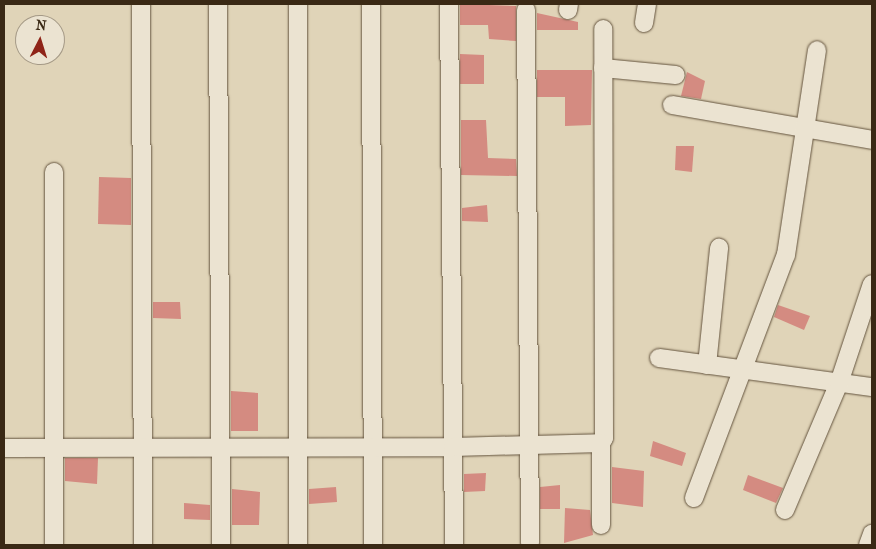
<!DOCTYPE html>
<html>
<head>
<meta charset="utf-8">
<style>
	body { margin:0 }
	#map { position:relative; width:876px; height:549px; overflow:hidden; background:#e0d4b8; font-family:"IM FELL French Canon",serif }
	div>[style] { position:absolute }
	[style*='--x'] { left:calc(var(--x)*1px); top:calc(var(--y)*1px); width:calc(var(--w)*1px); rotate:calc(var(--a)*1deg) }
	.building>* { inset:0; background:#d48b81 }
	.roads { filter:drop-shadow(0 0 1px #64543e) drop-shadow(0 0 1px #64543e) }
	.minor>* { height:18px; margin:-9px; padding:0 9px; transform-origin:9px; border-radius:9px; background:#ebe3d1 }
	span { translate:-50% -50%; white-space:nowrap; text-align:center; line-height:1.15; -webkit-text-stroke:4px #ebe3d1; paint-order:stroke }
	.frame { position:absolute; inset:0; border:5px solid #3a2915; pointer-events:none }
	.north { position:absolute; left:15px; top:15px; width:50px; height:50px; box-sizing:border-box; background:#ebe3d1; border:1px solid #a49986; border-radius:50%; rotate:5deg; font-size:14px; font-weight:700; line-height:20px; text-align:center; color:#3a2915 }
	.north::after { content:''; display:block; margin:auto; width:18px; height:22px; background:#8f2418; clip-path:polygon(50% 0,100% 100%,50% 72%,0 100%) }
</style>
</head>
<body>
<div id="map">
	<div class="building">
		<i style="clip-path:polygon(460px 4px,516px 6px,516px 41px,489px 39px,488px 25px,460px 25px)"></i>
		<i style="clip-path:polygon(537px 13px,578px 22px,578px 30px,537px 30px)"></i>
		<i style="clip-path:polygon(460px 54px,484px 55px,484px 84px,460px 84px)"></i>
		<i style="clip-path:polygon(537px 70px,592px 70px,591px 125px,565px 126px,565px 97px,537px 97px)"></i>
		<i style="clip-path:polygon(687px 72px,705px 81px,701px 99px,681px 96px)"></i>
		<i style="clip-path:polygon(461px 120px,486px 120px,488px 158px,516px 159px,517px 176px,461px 175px)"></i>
		<i style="clip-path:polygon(676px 146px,694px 146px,692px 172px,675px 170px)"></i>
		<i style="clip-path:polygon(99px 177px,131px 178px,131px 225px,98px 224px)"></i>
		<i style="clip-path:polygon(487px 205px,488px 222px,462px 221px,462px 208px)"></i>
		<i style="clip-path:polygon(153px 302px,180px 302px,181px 319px,153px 318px)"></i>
		<i style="clip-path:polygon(778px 305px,810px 316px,804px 330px,774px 317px)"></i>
		<i style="clip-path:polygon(231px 391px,258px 393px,258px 431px,231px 431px)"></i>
		<i style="clip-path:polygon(653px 441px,686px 453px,682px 466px,650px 456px)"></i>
		<i style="clip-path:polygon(65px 458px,98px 458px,97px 484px,65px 481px)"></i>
		<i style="clip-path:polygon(612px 467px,644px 471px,643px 507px,612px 503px)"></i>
		<i style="clip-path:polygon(486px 473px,485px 491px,464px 492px,464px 474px)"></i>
		<i style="clip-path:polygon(748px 475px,783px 488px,776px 503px,743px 490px)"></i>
		<i style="clip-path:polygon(560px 485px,560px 509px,540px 509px,540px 487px)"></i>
		<i style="clip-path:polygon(336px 487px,337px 502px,309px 504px,309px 489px)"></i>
		<i style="clip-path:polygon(232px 489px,260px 492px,259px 525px,232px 525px)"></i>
		<i style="clip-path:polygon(184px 503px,210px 505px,210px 520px,184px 519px)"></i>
		<i style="clip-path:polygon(565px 508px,590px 510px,593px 535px,564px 543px)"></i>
	</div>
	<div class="roads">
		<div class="minor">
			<i style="--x:141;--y:4;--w:541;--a:89.79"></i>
			<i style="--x:218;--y:4;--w:541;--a:89.68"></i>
			<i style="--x:371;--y:4;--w:541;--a:89.79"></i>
			<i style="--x:449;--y:4;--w:541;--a:89.47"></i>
			<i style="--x:526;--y:10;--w:533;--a:89.57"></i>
			<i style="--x:568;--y:10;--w:6;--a:-81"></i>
			<i style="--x:644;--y:23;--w:19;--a:-81"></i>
			<i style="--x:603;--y:68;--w:73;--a:5.5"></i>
			<i style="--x:672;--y:105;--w:203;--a:9.9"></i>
			<i style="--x:54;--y:172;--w:373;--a:90"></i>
			<i style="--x:659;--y:358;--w:215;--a:7.8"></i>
			<i style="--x:707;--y:365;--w:118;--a:-84.1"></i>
			<i style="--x:4;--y:448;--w:449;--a:-0.1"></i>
			<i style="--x:453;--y:447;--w:148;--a:-1.5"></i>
			<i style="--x:601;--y:443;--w:6;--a:-59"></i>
			<i style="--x:604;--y:438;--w:409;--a:-90.1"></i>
			<i style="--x:694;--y:498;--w:260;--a:-69.3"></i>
			<i style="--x:786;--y:255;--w:207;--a:-81.4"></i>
			<i style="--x:785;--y:510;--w:138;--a:-67"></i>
			<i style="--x:839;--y:383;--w:104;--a:-71.6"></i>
			<i style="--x:601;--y:525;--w:82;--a:-90"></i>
			<i style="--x:298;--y:545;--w:541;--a:-90"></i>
			<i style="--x:868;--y:545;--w:12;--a:-70"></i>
		</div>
	</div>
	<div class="frame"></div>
	<div class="north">N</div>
</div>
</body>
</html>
